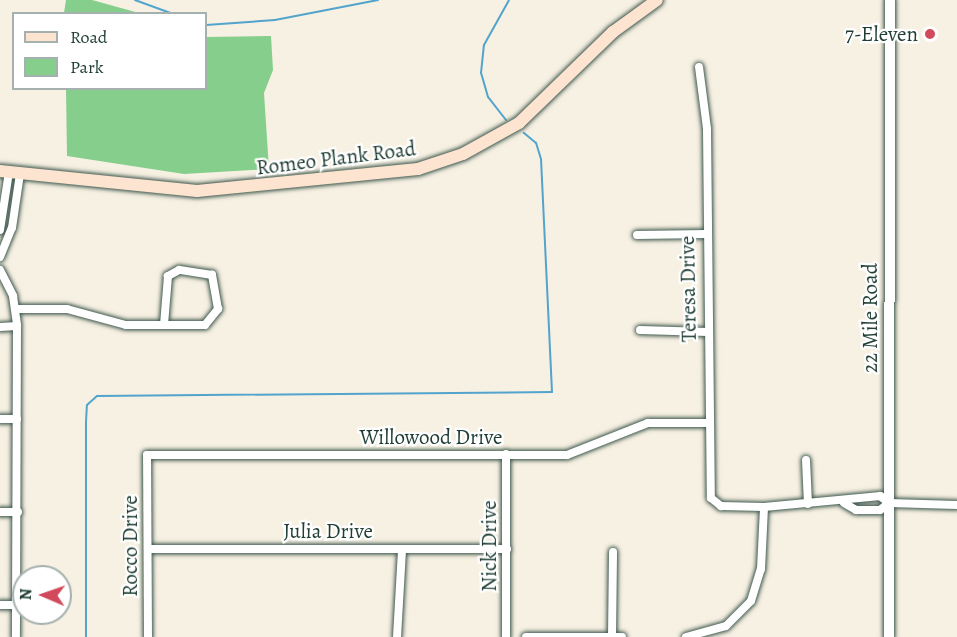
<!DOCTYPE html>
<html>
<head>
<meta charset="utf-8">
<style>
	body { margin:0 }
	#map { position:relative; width:957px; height:637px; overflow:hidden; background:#f7f1e3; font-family:Alegreya,serif }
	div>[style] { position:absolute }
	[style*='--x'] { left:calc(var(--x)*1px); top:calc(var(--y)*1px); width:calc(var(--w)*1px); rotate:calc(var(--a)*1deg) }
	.green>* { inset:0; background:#85ce8b }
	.stream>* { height:2px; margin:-1px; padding:0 1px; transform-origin:1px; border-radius:1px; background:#52a4cd }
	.roads { filter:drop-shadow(0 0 2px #3f584e) drop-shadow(0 0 2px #3f584e) }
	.minor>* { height:8px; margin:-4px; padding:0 4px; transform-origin:4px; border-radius:4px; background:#fff }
	.tertiary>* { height:10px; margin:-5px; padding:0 5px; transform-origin:5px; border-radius:5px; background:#fff }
	.secondary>* { height:12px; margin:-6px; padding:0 6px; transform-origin:6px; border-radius:6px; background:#fde4d1 }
	.dots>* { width:16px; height:16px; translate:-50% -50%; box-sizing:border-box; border:3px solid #fff; border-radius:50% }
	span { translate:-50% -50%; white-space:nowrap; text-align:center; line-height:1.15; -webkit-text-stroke:4.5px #fff; paint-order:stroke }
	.poi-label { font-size:21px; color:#1f3d34 }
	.right { translate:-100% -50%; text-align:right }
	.street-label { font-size:21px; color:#1f3d34 }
	.legend { position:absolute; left:12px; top:12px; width:195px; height:78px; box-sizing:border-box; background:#fff; border:2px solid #a5b1ae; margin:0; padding:8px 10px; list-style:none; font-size:18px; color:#1f3d34 }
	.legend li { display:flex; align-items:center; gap:12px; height:30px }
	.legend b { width:30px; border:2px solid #a5b1ae }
	.north { position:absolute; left:12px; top:565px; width:60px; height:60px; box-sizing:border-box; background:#fff; border:2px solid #a5b1ae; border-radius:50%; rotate:272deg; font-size:16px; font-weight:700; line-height:24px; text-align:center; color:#1f3d34 }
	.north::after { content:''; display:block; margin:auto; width:21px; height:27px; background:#d1495b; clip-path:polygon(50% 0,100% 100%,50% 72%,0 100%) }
</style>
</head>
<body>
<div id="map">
	<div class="green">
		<i style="clip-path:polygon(66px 0,92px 0,139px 13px,64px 13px)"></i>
		<i style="clip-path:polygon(271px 36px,273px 70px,264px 93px,269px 169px,184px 174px,67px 156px,66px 89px,206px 88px,206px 37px)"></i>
	</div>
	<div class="stream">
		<i style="--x:135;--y:0;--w:40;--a:20.2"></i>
		<i style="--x:206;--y:25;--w:69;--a:-4.1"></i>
		<i style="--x:275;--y:20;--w:105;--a:-11"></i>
		<i style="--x:506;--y:120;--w:29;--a:-128"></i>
		<i style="--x:488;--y:97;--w:25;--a:-106"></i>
		<i style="--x:481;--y:73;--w:28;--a:-84"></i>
		<i style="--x:484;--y:45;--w:51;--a:-60.9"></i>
		<i style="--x:86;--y:637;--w:215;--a:-90"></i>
		<i style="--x:86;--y:422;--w:17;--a:-87"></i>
		<i style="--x:87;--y:405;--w:13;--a:-42"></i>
		<i style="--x:97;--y:396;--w:455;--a:-0.5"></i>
		<i style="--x:552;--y:392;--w:233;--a:-92.7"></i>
		<i style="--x:541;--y:159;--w:17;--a:-107"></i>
		<i style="--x:536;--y:143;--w:16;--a:-140"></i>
	</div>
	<div class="roads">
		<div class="minor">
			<i style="--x:699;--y:67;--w:63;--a:82.6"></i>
			<i style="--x:707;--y:129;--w:369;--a:89.4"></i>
			<i style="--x:711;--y:498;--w:13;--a:39"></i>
			<i style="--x:721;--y:506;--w:43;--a:1.3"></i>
			<i style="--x:764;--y:507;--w:117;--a:-5.4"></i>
			<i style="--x:880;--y:496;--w:11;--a:38"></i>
			<i style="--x:889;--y:503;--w:68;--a:1.7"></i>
			<i style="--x:0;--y:230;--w:59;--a:-81.2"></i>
			<i style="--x:637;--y:235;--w:68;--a:-0.8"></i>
			<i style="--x:0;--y:257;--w:31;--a:-68"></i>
			<i style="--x:12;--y:228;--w:55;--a:-81.6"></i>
			<i style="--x:0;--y:270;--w:29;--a:63"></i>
			<i style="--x:13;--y:296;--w:30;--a:82"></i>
			<i style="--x:17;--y:326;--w:311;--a:90.2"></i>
			<i style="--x:16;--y:309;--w:51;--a:0"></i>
			<i style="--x:67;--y:309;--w:61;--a:15.2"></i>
			<i style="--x:126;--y:325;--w:79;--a:0"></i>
			<i style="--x:205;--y:325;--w:21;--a:-51"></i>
			<i style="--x:218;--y:309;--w:35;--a:-100"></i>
			<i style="--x:212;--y:275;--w:33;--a:-171"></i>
			<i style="--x:179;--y:270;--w:13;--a:151"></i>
			<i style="--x:168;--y:276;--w:49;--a:94.7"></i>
			<i style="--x:0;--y:327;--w:17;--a:-3"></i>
			<i style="--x:640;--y:330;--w:68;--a:1.7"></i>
			<i style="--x:0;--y:419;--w:17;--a:0"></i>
			<i style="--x:806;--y:460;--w:44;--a:87.4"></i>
			<i style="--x:844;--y:503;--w:14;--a:30"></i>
			<i style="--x:856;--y:510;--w:24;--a:0"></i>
			<i style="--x:880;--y:510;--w:11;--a:-38"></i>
			<i style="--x:0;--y:512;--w:18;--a:0"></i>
			<i style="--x:149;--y:549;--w:358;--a:0"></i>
			<i style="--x:0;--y:605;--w:18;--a:0"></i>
			<i style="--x:148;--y:637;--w:182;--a:-90.3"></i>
			<i style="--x:147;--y:455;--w:420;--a:0"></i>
			<i style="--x:567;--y:455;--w:87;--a:-21.6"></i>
			<i style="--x:648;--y:423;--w:59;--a:0"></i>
			<i style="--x:397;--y:637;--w:88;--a:-86.7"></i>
			<i style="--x:506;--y:637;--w:183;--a:-90"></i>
			<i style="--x:526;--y:637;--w:96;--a:0"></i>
			<i style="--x:612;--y:637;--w:85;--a:-89.3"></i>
			<i style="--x:686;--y:637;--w:41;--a:-15.4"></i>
			<i style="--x:726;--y:626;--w:35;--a:-45"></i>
			<i style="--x:751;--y:601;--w:34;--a:-73"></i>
			<i style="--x:761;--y:569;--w:62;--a:-87.2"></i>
		</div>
		<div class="tertiary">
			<i style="--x:889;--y:637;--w:637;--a:-89.91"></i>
		</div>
		<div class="secondary">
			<i style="--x:0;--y:171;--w:198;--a:5.8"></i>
			<i style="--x:197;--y:191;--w:222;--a:-5.7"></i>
			<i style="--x:418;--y:169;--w:47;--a:-18.4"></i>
			<i style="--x:463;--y:154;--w:64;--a:-29"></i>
			<i style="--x:519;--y:123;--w:131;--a:-44.1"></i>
			<i style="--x:613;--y:32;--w:54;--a:-36"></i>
		</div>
	</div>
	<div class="dots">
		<i style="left:930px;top:34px;background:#d1495b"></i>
	</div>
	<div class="poi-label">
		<span class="right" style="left:918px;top:34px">7-Eleven</span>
	</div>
	<div class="street-label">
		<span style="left:336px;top:158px;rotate:-7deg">Romeo Plank Road</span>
		<span style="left:688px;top:289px;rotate:-91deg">Teresa Drive</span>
		<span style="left:870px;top:318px;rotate:-90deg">22 Mile Road</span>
		<span style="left:431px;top:437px">Willowood Drive</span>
		<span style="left:328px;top:531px">Julia Drive</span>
		<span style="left:130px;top:546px;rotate:-90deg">Rocco Drive</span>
		<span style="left:489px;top:546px;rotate:-90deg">Nick Drive</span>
	</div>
	<ul class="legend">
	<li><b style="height:8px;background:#fde4d1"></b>Road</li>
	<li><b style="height:16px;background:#85ce8b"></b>Park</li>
	</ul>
	<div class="north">N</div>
</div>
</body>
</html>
